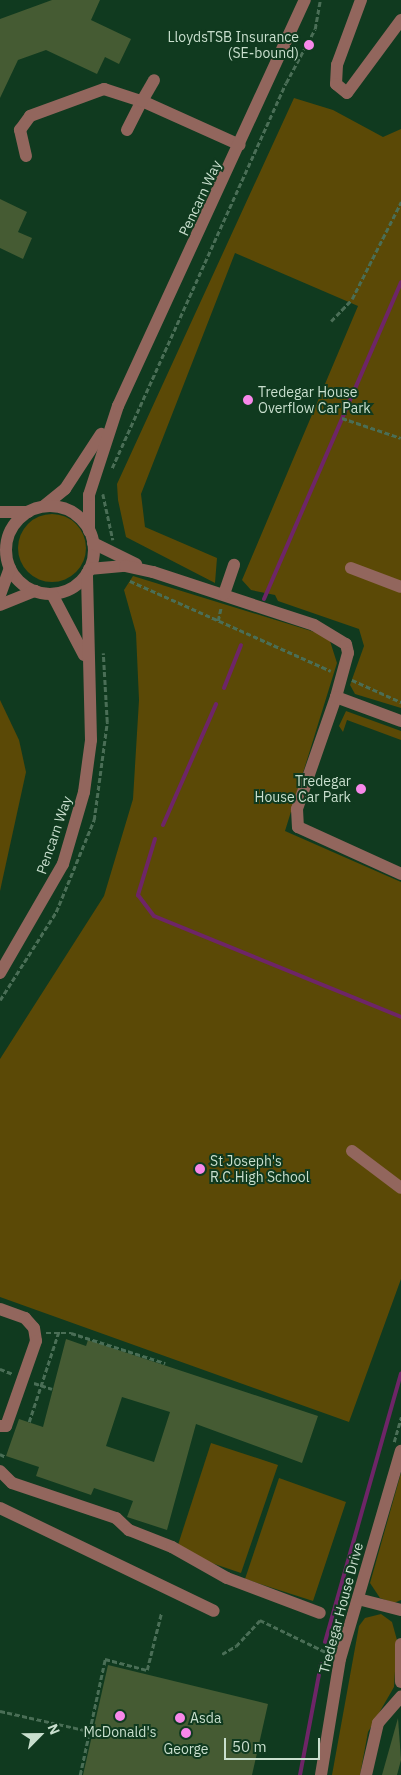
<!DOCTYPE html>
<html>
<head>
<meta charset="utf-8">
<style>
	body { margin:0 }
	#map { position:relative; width:401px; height:1775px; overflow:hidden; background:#103a1f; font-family:"IBM Plex Sans",sans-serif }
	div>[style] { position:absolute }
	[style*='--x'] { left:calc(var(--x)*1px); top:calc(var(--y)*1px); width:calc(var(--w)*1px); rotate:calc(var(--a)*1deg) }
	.green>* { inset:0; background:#5b4906 }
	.round { border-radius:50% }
	.stream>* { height:4px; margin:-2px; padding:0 2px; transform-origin:2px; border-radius:2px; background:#6e2567 }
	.building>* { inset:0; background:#455b33 }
	.path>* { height:2.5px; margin-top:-1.25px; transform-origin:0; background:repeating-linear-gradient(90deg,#4a6e56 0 5px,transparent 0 7.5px) }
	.minor>* { height:12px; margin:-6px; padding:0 6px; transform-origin:6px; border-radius:6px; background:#92665d }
	.minor>.ring { margin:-6px; padding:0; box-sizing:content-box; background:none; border:12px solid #92665d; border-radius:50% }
	.dots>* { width:14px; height:14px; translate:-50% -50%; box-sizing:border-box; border:2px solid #103a1f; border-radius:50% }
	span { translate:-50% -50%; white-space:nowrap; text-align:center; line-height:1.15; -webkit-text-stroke:4px #103a1f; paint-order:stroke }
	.poi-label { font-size:14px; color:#c9dfce }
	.right { translate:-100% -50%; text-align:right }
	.left { translate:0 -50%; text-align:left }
	.street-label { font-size:14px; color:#c9dfce }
	.north { position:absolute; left:15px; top:1710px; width:50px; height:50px; -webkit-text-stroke:4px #103a1f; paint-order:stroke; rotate:67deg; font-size:14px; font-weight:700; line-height:20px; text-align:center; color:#c9dfce }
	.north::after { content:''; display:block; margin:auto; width:18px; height:22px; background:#c9dfce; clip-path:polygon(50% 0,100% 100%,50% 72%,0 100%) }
	.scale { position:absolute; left:224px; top:1738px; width:96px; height:22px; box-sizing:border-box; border:2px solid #c9dfce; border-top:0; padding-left:6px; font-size:15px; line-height:18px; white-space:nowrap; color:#c9dfce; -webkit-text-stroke:4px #103a1f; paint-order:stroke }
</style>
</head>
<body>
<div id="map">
	<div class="green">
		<i style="clip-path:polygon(294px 98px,333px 110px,383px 137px,401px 129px,401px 708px,355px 694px,350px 685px,364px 646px,359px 629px,278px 601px,275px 595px,251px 590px,242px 580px,358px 306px,235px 253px,141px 494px,145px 527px,217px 558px,215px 583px,126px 537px,118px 500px,117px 484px)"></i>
		<i class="round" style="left:18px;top:514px;width:68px;height:68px"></i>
		<i style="clip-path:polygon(133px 576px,321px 634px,330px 641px,337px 663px,285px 831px,401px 882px,401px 1279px,349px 1422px,0 1297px,0 1059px,104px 896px,133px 799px,139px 700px,136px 633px,124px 590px)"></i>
		<i style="clip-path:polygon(0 700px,19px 740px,26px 772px,0 891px)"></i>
		<i style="clip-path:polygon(346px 711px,401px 731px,401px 740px,347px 720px,343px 732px,339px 726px)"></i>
		<i style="clip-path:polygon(211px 1443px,278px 1465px,241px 1573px,176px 1551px)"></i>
		<i style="clip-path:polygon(401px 1473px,401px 1600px,394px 1603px,380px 1598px,370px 1583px)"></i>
		<i style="clip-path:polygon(279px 1478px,346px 1502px,313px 1601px,245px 1579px)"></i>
		<i style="clip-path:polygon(381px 1614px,392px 1622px,397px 1640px,394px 1687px,368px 1732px,360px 1775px,332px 1775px,359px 1626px,365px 1618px)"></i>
	</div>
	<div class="stream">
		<i style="--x:264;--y:599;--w:345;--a:-66.6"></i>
		<i style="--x:224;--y:688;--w:46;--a:-68.4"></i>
		<i style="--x:163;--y:825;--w:132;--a:-66.3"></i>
		<i style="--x:155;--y:839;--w:59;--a:106.9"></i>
		<i style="--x:138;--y:895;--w:26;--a:53"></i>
		<i style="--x:154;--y:916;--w:267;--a:22.2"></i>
		<i style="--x:325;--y:1642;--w:279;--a:-74.2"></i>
		<i style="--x:300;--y:1775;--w:113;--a:-79.3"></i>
	</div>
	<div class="building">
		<i style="clip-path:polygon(52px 0,100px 0,91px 20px,131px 39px,119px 64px,105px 57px,97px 74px,46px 50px,18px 60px,0 98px,0 19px)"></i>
		<i style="clip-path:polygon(0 199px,27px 212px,18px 232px,32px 238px,23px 259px,0 248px)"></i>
		<i style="clip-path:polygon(evenodd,66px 1339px,86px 1346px,88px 1340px,318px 1416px,302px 1463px,196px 1424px,167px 1530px,127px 1517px,133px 1501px,94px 1488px,91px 1495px,36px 1476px,39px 1467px,6px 1456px,19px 1419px,43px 1427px,66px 1339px,122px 1397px,170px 1412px,154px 1462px,106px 1446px,122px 1397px)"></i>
		<i style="clip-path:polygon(108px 1665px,268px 1704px,252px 1775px,83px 1775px)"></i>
		<i style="clip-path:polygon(398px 1718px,401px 1760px,397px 1775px,382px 1775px)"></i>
	</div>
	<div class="path">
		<i style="--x:331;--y:321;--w:30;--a:-46"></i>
		<i style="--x:352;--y:299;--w:109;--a:-63.2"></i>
		<i style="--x:342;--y:418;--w:62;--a:18.7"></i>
		<i style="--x:112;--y:468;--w:422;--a:-65.7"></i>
		<i style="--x:286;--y:83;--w:61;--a:-61.8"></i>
		<i style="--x:315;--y:29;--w:29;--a:-80"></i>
		<i style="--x:103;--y:494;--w:47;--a:77.7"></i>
		<i style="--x:130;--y:581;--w:220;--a:24.1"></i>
		<i style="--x:218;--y:621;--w:14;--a:-78"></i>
		<i style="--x:352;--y:680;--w:54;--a:24.2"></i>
		<i style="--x:0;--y:1000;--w:104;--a:-57.5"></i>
		<i style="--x:56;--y:912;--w:100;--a:-67.6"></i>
		<i style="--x:94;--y:820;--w:99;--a:-82.4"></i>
		<i style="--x:107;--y:722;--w:69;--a:-93.3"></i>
		<i style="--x:46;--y:1333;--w:25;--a:0"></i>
		<i style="--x:71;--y:1333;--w:99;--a:17.7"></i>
		<i style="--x:0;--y:1369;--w:14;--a:21"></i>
		<i style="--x:34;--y:1383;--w:19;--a:18"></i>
		<i style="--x:29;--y:1422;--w:96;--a:-71.8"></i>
		<i style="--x:394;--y:1442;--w:26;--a:-74"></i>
		<i style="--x:0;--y:1454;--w:7;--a:27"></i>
		<i style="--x:222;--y:1654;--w:16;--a:-30"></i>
		<i style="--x:236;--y:1646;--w:35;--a:-47"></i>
		<i style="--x:260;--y:1620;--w:78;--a:25.9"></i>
		<i style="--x:0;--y:1711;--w:95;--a:12.7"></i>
		<i style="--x:80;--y:1775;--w:119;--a:-77.8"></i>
		<i style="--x:105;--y:1659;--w:43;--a:14.7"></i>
		<i style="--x:147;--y:1670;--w:58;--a:-76"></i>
	</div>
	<div class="minor">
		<i style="--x:361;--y:0;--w:69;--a:110.3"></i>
		<i style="--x:337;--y:65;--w:19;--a:93"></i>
		<i style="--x:336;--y:84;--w:14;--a:39"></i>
		<i style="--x:347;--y:93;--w:91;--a:-53.5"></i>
		<i style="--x:127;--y:130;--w:33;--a:-63"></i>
		<i style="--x:142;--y:101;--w:107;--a:24.2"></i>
		<i style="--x:26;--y:156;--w:27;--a:-103"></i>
		<i style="--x:20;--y:130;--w:17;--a:-54"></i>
		<i style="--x:30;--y:116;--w:79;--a:-20"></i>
		<i style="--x:104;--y:89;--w:40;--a:18"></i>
		<i style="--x:142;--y:101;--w:24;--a:-60"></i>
		<i style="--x:44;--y:506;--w:27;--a:-39"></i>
		<i style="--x:65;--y:489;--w:66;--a:-56.8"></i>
		<i class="ring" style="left:6px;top:506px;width:76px;height:76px"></i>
		<i style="--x:0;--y:512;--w:28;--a:0"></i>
		<i style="--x:89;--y:531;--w:36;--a:-90"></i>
		<i style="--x:89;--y:495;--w:94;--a:-72"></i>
		<i style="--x:118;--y:406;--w:447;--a:-65.3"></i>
		<i style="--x:93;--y:543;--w:48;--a:26"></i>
		<i style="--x:351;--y:568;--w:53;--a:20.8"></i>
		<i style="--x:89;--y:569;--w:36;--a:-5"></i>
		<i style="--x:125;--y:566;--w:29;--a:12"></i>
		<i style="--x:153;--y:572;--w:169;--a:18.2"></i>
		<i style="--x:314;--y:625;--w:37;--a:31"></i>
		<i style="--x:346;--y:644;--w:9;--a:77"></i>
		<i style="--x:348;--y:653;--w:46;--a:105.3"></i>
		<i style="--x:336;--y:697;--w:119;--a:109.2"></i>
		<i style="--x:297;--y:809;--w:18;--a:87"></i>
		<i style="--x:298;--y:827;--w:113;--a:24.5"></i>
		<i style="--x:52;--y:594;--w:69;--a:62.3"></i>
		<i style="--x:224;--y:594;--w:31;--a:-71"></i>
		<i style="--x:0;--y:595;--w:29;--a:-70"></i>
		<i style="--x:0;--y:605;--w:38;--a:-22"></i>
		<i style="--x:336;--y:697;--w:69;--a:20.3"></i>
		<i style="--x:0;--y:973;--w:126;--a:-60"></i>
		<i style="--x:63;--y:864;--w:75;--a:-73.7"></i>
		<i style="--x:84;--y:792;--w:52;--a:-82.3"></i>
		<i style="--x:91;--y:740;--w:167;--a:-91.4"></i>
		<i style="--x:352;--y:1151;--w:61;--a:37.1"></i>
		<i style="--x:0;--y:1309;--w:27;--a:20"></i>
		<i style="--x:25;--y:1318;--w:13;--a:48"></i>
		<i style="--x:34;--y:1328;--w:13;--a:81"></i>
		<i style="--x:36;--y:1341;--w:90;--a:109.4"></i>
		<i style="--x:6;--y:1426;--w:6;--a:180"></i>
		<i style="--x:0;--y:1471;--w:17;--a:45"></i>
		<i style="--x:12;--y:1483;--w:110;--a:18.6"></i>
		<i style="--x:116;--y:1518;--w:18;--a:43"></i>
		<i style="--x:129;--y:1530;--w:46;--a:21.6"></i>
		<i style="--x:172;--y:1547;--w:63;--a:29.4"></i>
		<i style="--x:227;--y:1578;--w:99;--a:20.6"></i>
		<i style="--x:0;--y:1508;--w:237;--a:25.7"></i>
		<i style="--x:358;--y:1599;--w:44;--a:14.3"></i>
		<i style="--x:401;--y:1644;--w:38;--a:90"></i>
		<i style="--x:321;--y:1775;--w:118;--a:-80.7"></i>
		<i style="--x:340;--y:1659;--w:217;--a:-73.7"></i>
		<i style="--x:366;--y:1775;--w:53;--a:-77"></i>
		<i style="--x:378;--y:1723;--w:35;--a:-49"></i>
	</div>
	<div class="dots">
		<i style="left:309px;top:45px;background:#f888ea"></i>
		<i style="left:248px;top:400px;background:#f888ea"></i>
		<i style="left:361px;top:789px;background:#f888ea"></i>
		<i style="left:200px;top:1169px;background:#f888ea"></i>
		<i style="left:120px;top:1716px;background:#f888ea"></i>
		<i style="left:180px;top:1718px;background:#f888ea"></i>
		<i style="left:186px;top:1733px;background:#f888ea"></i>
	</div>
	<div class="poi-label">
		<span class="right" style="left:299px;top:45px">LloydsTSB Insurance<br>(SE-bound)</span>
		<span class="left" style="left:258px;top:400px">Tredegar House<br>Overflow Car Park</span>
		<span class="right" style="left:351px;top:789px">Tredegar<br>House Car Park</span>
		<span class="left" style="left:210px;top:1169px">St Joseph's<br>R.C.High School</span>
		<span class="left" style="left:190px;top:1718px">Asda</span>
		<span style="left:120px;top:1732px">McDonald's</span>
		<span style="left:186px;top:1749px">George</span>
	</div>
	<div class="street-label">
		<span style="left:200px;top:198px;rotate:-65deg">Pencarn Way</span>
		<span style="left:54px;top:835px;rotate:-71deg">Pencarn Way</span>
		<span style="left:341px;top:1608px;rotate:-75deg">Tredegar House Drive</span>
	</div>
	<div class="north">N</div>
	<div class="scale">50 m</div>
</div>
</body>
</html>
